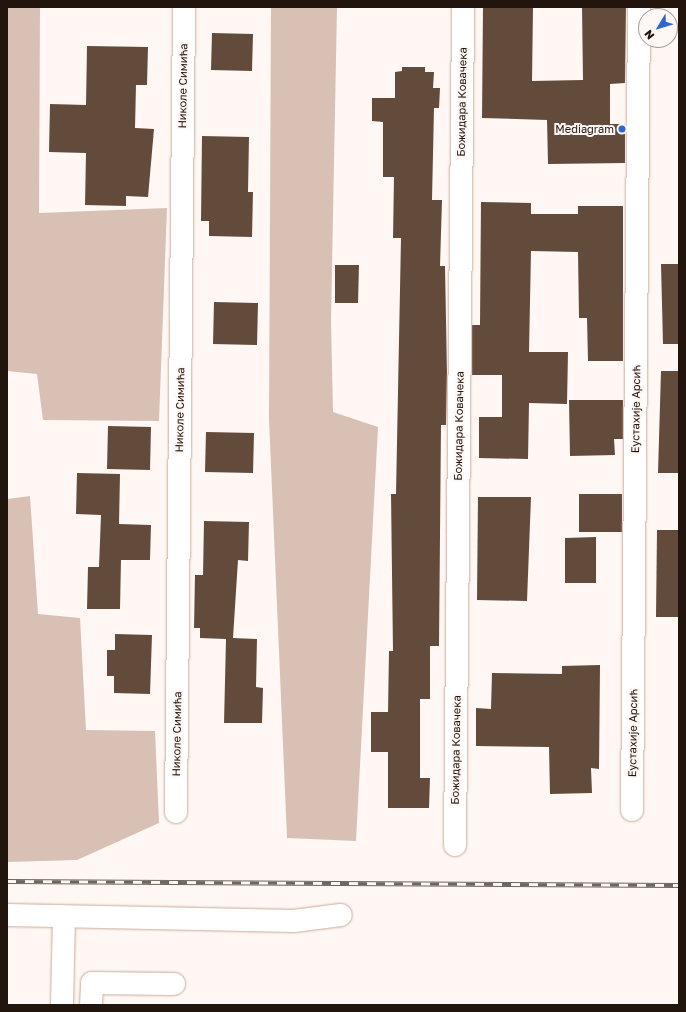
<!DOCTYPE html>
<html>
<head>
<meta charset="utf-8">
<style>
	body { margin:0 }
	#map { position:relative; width:686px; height:1012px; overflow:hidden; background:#fef7f3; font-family:"Golos Text",sans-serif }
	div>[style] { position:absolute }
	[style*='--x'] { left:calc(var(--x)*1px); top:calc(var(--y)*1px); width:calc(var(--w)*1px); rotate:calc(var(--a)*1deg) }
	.green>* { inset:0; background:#d8c1b4 }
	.building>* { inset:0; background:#634b3c }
	.roads { filter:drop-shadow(0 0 1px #cbab98) drop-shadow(0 0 1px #cbab98) }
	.minor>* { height:22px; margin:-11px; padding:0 11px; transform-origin:11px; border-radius:11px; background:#fff }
	.rail>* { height:4.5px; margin-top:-2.25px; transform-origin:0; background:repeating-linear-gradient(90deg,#fef7f3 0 9px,#706660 0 18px); box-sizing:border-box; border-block:1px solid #706660 }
	.dots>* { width:11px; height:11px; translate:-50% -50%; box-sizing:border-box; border:2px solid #fef7f3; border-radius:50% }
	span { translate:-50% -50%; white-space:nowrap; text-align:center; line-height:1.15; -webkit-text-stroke:4px #fef7f3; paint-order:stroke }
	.street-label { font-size:11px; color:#21150e }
	.poi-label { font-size:11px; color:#21150e }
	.right { translate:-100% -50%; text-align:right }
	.frame { position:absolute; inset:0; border:8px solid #21150e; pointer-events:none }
	.north { position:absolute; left:638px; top:8px; width:40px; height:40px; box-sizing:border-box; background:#fef7f3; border:1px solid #a69d97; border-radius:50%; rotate:232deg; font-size:11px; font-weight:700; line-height:16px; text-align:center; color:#21150e }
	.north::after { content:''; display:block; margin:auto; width:14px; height:18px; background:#2d65d3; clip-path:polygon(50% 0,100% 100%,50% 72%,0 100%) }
</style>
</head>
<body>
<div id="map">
	<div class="green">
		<i style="clip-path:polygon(7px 7px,40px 7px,39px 213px,167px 208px,159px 421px,43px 420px,37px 374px,7px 371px)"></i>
		<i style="clip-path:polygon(271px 7px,337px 7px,331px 320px,333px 412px,378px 427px,356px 841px,287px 838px,269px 419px)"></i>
		<i style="clip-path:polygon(30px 496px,38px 614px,80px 618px,86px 730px,155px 731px,159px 823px,77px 860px,7px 862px,7px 499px)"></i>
	</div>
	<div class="building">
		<i style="clip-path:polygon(483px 7px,533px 8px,532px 81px,583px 80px,582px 7px,626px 7px,625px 83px,610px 84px,610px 124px,625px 124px,625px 163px,548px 164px,547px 120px,482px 118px)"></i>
		<i style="clip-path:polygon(212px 33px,253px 34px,252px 71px,211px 70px)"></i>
		<i style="clip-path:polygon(87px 46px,148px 47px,147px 85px,136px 85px,135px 128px,154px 129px,148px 197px,126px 196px,126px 206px,85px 205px,86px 153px,49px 152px,50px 104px,86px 105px)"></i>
		<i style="clip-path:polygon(402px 67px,425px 67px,425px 72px,434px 72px,433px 88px,440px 88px,439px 108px,434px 108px,432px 200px,442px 200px,440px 266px,445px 266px,447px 374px,446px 425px,441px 425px,439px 646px,430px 646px,430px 699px,420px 699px,420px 778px,430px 778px,429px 808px,388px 808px,388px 752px,371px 752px,371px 712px,388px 712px,389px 651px,393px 651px,391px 494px,396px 494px,401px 238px,393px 238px,394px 177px,383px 177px,383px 122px,372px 121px,372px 98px,395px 98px,395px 72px,402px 71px)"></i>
		<i style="clip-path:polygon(202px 136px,249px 137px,248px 192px,253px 192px,252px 237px,209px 236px,209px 221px,201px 221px)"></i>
		<i style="clip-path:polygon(481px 202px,531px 203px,531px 214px,578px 214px,578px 206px,623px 206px,623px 361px,588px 361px,587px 318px,579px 318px,578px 252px,531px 251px,529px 352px,568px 352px,567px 404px,529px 403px,528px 459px,479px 458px,479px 417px,502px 417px,502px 375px,472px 375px,472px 325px,480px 325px)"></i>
		<i style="clip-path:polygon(661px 264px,679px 264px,679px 344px,663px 344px)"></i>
		<i style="clip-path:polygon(335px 265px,359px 265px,358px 303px,335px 303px)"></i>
		<i style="clip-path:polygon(214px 302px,258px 303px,257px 345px,213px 344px)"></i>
		<i style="clip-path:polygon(661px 371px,679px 371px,679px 473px,658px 473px)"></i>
		<i style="clip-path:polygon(569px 400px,623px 400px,623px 439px,614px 439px,615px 455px,570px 456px)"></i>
		<i style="clip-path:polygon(108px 426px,151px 427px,150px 470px,107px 469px)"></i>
		<i style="clip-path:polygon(206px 432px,254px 433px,253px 473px,205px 472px)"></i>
		<i style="clip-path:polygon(77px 473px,120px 474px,119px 524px,151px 525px,150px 560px,121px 560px,120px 609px,87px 609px,88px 567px,99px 567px,101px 515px,76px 514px)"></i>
		<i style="clip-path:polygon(579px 494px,622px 494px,622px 532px,579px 532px)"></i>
		<i style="clip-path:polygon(478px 497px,531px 497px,527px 601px,477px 600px)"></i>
		<i style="clip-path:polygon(204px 521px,249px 522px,248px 561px,238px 560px,233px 638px,257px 639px,256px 687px,263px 688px,262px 723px,224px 723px,226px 639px,200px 638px,200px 628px,194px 628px,195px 575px,203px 575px)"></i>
		<i style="clip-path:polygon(657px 530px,679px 530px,679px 617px,656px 617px)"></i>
		<i style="clip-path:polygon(596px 537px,596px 583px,565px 583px,565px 538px)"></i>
		<i style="clip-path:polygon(115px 634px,152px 635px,150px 694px,114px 693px,114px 676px,107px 676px,107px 650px,115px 650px)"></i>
		<i style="clip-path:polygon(600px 665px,599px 769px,591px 768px,592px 793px,550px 794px,549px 747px,476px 746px,476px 708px,491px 709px,492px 673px,562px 674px,562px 666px)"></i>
	</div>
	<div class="roads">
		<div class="minor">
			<i style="--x:632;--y:810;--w:803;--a:-89.5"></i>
			<i style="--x:176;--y:812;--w:805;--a:-89.43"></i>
			<i style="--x:455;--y:845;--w:838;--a:-89.45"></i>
			<i style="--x:7;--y:915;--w:287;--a:1.2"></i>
			<i style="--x:294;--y:921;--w:47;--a:-7.3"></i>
			<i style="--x:62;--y:1005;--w:88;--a:-88.7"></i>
			<i style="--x:91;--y:1005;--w:22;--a:-87"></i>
			<i style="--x:92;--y:983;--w:82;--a:0.7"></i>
		</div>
	</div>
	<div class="rail">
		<i style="--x:7;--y:881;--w:672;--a:0.34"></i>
	</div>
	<div class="dots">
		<i style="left:622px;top:129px;background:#2d65d3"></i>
	</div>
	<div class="street-label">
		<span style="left:183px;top:86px;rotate:-89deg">Николе Симића</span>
		<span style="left:462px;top:102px;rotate:-89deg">Божидара Ковачека</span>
		<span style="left:636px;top:409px;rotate:-89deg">Еустахије Арсић</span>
		<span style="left:180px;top:410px;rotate:-89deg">Николе Симића</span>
		<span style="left:459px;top:426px;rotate:-89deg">Божидара Ковачека</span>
		<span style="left:633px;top:733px;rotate:-89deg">Еустахије Арсић</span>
		<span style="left:177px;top:734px;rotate:-89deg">Николе Симића</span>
		<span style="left:456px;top:750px;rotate:-89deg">Божидара Ковачека</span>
	</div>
	<div class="poi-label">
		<span class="right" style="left:614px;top:129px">Mediagram</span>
	</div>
	<div class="frame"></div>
	<div class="north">N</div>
</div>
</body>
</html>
